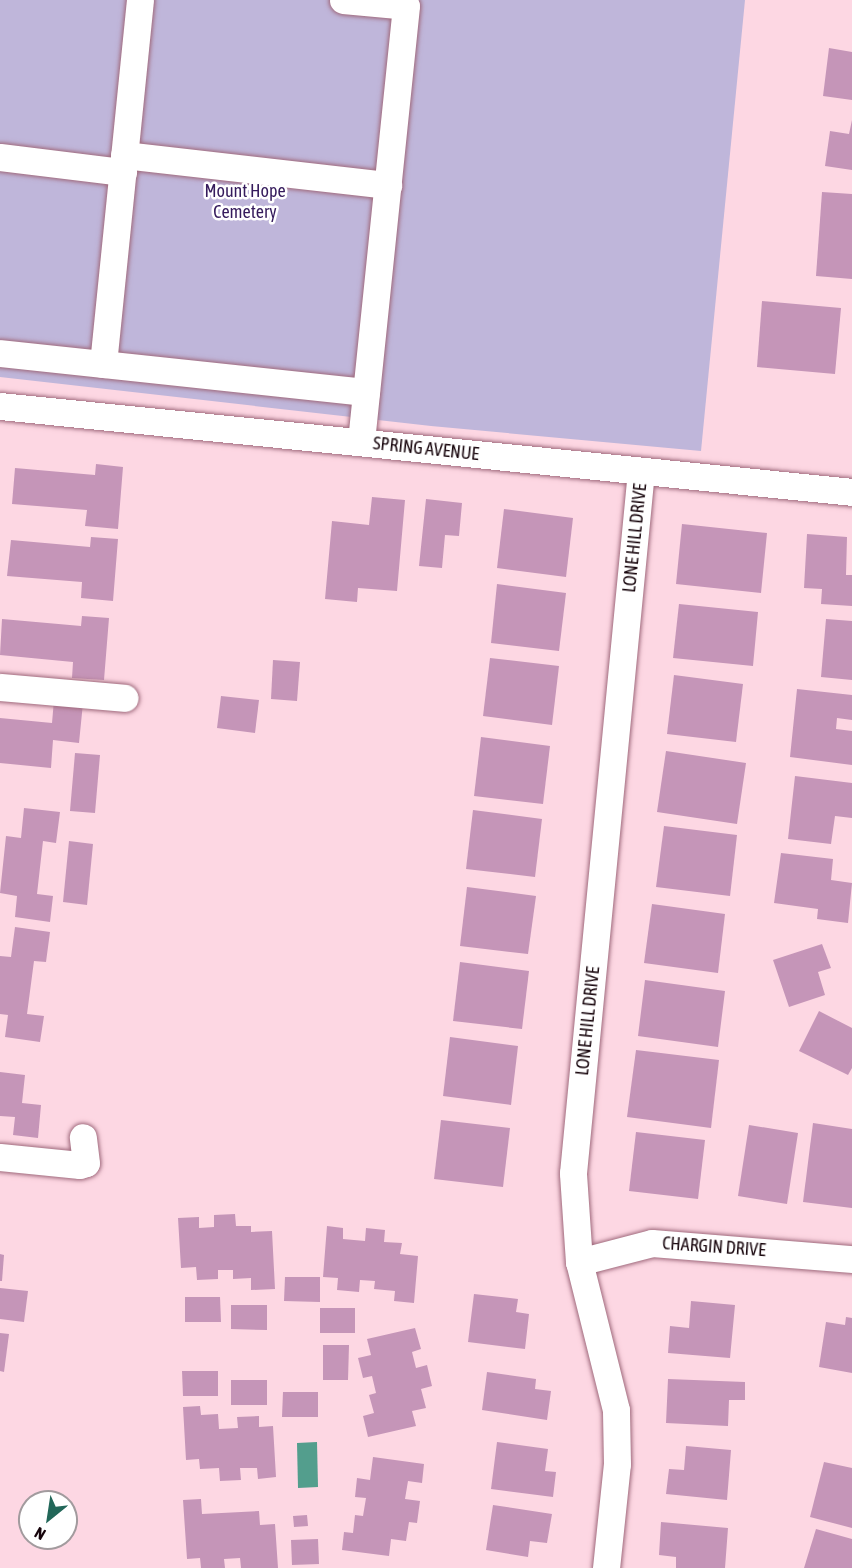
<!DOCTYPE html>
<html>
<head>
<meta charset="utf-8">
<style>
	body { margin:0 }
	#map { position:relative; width:852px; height:1568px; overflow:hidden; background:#fdd7e3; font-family:"Asap Condensed",sans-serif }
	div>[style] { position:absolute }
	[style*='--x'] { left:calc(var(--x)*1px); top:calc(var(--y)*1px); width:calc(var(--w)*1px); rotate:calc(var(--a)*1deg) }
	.green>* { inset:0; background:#bfb6da }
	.water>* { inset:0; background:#539e8d }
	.building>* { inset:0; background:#c595b8 }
	.roads { filter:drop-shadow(0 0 2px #a06a7d) drop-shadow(0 0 2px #a06a7d) }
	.minor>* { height:27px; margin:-13.5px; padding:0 13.5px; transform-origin:13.5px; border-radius:13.5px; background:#fff }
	span { translate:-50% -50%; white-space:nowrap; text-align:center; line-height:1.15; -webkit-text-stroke:5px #fff; paint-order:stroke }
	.park-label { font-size:18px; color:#351b5c }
	.street-label { font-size:18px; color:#17050c }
	.north { position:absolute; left:18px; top:1490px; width:60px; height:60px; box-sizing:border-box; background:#fff; border:2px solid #a29b9e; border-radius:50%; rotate:210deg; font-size:16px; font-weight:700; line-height:24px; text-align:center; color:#17050c }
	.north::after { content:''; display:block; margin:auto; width:21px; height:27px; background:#226759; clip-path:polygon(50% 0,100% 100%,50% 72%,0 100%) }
</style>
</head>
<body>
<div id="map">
	<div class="green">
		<i style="clip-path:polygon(0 0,745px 0,701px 451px,431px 426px,0 377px)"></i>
	</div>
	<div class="water">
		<i style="clip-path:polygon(317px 1442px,318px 1487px,298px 1488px,297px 1443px)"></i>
	</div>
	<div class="building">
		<i style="clip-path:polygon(829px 48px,852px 52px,852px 100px,823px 96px)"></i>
		<i style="clip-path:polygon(852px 120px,852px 170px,825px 166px,830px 131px,849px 134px)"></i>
		<i style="clip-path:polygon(822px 192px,852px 194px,852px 279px,816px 276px)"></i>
		<i style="clip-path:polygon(762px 301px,841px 308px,835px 374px,757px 367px)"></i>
		<i style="clip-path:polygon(96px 464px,123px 467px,118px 529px,85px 526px,87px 510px,12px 504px,15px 468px,95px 475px)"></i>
		<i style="clip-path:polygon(372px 497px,405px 500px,397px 591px,358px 588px,357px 602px,325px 599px,332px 521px,369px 525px)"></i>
		<i style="clip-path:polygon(426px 499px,462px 503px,459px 536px,445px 535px,442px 568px,419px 566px)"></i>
		<i style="clip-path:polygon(504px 509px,573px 518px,566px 577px,497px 568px)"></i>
		<i style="clip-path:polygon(682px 524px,767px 533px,761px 593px,676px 584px)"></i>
		<i style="clip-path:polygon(807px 534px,847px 537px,846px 575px,852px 575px,852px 606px,821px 604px,822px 589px,804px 588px)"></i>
		<i style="clip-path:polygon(91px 537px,118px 539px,113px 601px,81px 598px,82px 582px,7px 576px,11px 540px,90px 547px)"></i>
		<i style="clip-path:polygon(497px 584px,566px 593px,559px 651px,491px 643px)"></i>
		<i style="clip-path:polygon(679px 604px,758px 612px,753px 666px,673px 658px)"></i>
		<i style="clip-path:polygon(82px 616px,109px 618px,104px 680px,72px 678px,73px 662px,0 655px,2px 619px,81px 626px)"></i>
		<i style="clip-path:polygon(826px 619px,852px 621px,852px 680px,821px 677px)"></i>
		<i style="clip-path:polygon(490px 658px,559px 666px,552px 725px,483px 716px)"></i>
		<i style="clip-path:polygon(273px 660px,300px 662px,297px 701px,271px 699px)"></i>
		<i style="clip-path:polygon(674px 675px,743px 684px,736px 742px,667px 734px)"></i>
		<i style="clip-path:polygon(797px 689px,852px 695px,852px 720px,837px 718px,836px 729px,852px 731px,852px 765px,790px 757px)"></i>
		<i style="clip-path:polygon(221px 696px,259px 700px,255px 733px,217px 728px)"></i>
		<i style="clip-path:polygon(54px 700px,83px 703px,79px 743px,53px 740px,51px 768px,0 763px,0 718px,52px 723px)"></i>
		<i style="clip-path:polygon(481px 737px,550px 746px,543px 804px,474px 796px)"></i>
		<i style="clip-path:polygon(666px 751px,746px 763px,737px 824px,657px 812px)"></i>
		<i style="clip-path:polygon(75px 753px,100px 755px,95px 813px,70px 811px)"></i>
		<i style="clip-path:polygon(795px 776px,852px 783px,852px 818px,835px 816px,831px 844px,788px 839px)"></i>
		<i style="clip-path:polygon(24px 808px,60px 812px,56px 843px,43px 841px,37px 894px,53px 896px,50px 922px,15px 917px,17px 896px,0 893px,6px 836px,21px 838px)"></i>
		<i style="clip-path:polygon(473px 810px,542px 819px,535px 877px,466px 869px)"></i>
		<i style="clip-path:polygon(664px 826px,737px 835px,730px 896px,656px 887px)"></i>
		<i style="clip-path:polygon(69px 841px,93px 844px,87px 905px,63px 902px)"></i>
		<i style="clip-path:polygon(781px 853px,833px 859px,831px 880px,852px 883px,848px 923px,817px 919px,818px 909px,774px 903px)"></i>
		<i style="clip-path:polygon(467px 887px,536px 896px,528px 954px,460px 946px)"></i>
		<i style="clip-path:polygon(652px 904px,725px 914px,718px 973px,644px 963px)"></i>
		<i style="clip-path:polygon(15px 927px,50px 932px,46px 962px,34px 961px,27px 1014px,44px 1016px,40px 1042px,5px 1037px,8px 1015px,0 1014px,0 956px,11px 957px)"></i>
		<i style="clip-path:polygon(822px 944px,831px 968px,818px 972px,825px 995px,789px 1007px,773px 960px)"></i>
		<i style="clip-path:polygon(460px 962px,529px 971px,522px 1029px,453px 1021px)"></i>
		<i style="clip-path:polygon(645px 980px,725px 991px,718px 1047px,638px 1036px)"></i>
		<i style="clip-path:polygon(819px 1011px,852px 1028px,852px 1068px,848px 1075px,799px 1051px)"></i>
		<i style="clip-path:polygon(450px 1037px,518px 1046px,511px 1105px,443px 1096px)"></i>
		<i style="clip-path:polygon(636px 1050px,719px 1060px,711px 1128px,627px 1117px)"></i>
		<i style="clip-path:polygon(0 1072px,25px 1075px,22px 1103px,41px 1105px,38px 1138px,13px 1135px,15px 1117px,0 1116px)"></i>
		<i style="clip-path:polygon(441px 1120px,510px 1128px,503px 1187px,434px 1179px)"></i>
		<i style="clip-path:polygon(813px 1123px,852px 1129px,852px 1208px,803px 1202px)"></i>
		<i style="clip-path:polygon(749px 1125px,798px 1133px,787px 1204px,738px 1196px)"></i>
		<i style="clip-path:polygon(636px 1132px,705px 1140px,698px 1199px,629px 1191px)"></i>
		<i style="clip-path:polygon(235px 1214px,236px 1226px,251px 1226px,251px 1232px,272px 1231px,275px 1289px,251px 1290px,251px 1278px,233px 1279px,233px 1270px,218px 1270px,218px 1279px,197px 1280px,196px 1267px,181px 1268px,178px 1218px,199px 1217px,199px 1228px,214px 1227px,214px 1215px)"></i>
		<i style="clip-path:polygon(327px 1226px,343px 1228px,343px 1239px,365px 1241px,366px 1228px,385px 1230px,384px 1242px,402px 1243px,400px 1254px,418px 1256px,414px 1303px,394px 1301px,395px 1291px,374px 1289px,375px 1281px,360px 1280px,359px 1292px,337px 1290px,338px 1278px,323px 1277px)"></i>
		<i style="clip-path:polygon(0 1254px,4px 1255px,2px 1281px,0 1281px)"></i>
		<i style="clip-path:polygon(285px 1277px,320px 1277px,320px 1302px,284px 1301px)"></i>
		<i style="clip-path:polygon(0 1288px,28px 1291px,24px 1322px,0 1319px)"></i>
		<i style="clip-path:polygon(474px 1294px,518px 1299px,516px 1312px,529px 1314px,525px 1349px,468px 1342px)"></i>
		<i style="clip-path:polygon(185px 1297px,220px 1297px,221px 1322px,185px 1322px)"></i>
		<i style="clip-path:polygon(691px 1301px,735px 1305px,730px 1358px,668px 1353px,670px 1326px,689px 1328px)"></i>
		<i style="clip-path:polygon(231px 1305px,267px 1305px,267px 1330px,231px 1329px)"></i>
		<i style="clip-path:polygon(320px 1308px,355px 1308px,355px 1333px,320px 1333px)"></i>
		<i style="clip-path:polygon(846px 1317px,852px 1318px,852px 1373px,819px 1367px,826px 1322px,845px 1325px)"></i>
		<i style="clip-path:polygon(415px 1328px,421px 1349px,412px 1352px,416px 1368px,427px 1365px,432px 1386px,421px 1389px,426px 1408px,412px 1411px,416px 1426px,368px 1437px,363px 1416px,374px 1413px,369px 1395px,376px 1393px,372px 1376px,363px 1378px,358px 1358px,371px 1355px,367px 1339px)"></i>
		<i style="clip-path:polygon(0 1333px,9px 1334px,4px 1372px,0 1371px)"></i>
		<i style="clip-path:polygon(323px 1345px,349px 1345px,348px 1380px,323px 1380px)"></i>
		<i style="clip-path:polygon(182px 1371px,218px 1371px,218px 1396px,183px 1396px)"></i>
		<i style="clip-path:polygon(487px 1372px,536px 1379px,535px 1389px,551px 1391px,547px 1420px,482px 1410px)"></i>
		<i style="clip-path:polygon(668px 1379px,745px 1382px,745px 1400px,729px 1400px,728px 1426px,666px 1423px)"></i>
		<i style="clip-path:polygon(231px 1380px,267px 1380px,267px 1405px,231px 1405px)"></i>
		<i style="clip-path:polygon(283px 1392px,318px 1392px,318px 1417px,282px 1417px)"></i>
		<i style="clip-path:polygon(200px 1406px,201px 1415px,218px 1414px,219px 1429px,238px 1428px,237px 1417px,259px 1416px,259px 1427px,273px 1426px,276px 1477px,258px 1479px,257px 1468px,240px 1468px,241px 1480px,220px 1481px,219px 1468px,200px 1469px,199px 1459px,186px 1460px,183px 1407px)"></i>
		<i style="clip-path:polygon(497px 1442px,548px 1449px,545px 1471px,556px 1472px,553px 1497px,491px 1489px)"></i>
		<i style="clip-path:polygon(686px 1446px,731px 1450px,727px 1500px,666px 1494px,669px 1469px,684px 1470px)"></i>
		<i style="clip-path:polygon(373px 1457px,424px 1464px,422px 1483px,408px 1481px,405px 1499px,420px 1501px,417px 1523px,409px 1522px,406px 1541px,391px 1539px,389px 1556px,342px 1550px,344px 1532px,353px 1533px,355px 1515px,363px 1516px,366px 1498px,355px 1497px,357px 1478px,370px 1480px)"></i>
		<i style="clip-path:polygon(824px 1462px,852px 1468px,852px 1528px,810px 1517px)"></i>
		<i style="clip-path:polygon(201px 1499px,202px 1514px,259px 1511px,260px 1525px,275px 1524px,278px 1568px,241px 1568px,240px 1558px,224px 1559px,225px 1568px,201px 1568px,200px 1558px,187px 1559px,183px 1500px)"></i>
		<i style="clip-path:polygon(493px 1505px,552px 1514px,547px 1543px,530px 1541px,528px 1557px,486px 1550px)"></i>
		<i style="clip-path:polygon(307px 1515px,308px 1526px,294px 1527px,293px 1516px)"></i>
		<i style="clip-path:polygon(661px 1522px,728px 1528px,725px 1568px,676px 1568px,676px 1557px,659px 1555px)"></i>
		<i style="clip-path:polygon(816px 1529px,852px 1539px,852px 1568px,804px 1568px)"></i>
		<i style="clip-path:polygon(318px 1539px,319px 1564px,292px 1565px,291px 1540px)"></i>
	</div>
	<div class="roads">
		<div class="minor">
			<i style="--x:343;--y:0;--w:63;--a:5.4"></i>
			<i style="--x:406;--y:6;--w:438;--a:95.9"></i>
			<i style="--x:124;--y:155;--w:266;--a:6.5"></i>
			<i style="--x:0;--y:157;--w:124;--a:7"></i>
			<i style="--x:0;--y:353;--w:368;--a:6.1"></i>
			<i style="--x:103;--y:364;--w:366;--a:-84.2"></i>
			<i style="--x:0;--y:406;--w:856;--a:5.76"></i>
			<i style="--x:0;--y:687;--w:125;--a:5"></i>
			<i style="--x:0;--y:1157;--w:80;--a:5.7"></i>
			<i style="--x:80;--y:1165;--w:6;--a:-18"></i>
			<i style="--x:86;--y:1163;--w:26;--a:-97"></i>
			<i style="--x:579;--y:1262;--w:75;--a:-14.6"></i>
			<i style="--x:652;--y:1243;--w:201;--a:4.6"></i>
			<i style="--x:606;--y:1568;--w:105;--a:-84"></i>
			<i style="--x:617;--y:1464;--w:54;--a:-91.1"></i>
			<i style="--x:616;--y:1410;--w:153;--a:-104"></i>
			<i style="--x:579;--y:1262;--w:89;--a:-93.9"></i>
			<i style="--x:573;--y:1173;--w:705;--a:-84.47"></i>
		</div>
	</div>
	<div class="park-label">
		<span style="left:245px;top:202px">Mount Hope<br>Cemetery</span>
	</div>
	<div class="street-label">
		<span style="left:426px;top:449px;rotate:6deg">SPRING AVENUE</span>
		<span style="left:635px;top:538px;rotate:-84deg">LONE HILL DRIVE</span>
		<span style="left:588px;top:1021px;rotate:-84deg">LONE HILL DRIVE</span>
		<span style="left:714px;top:1247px;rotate:4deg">CHARGIN DRIVE</span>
	</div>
	<div class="north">N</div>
</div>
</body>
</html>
